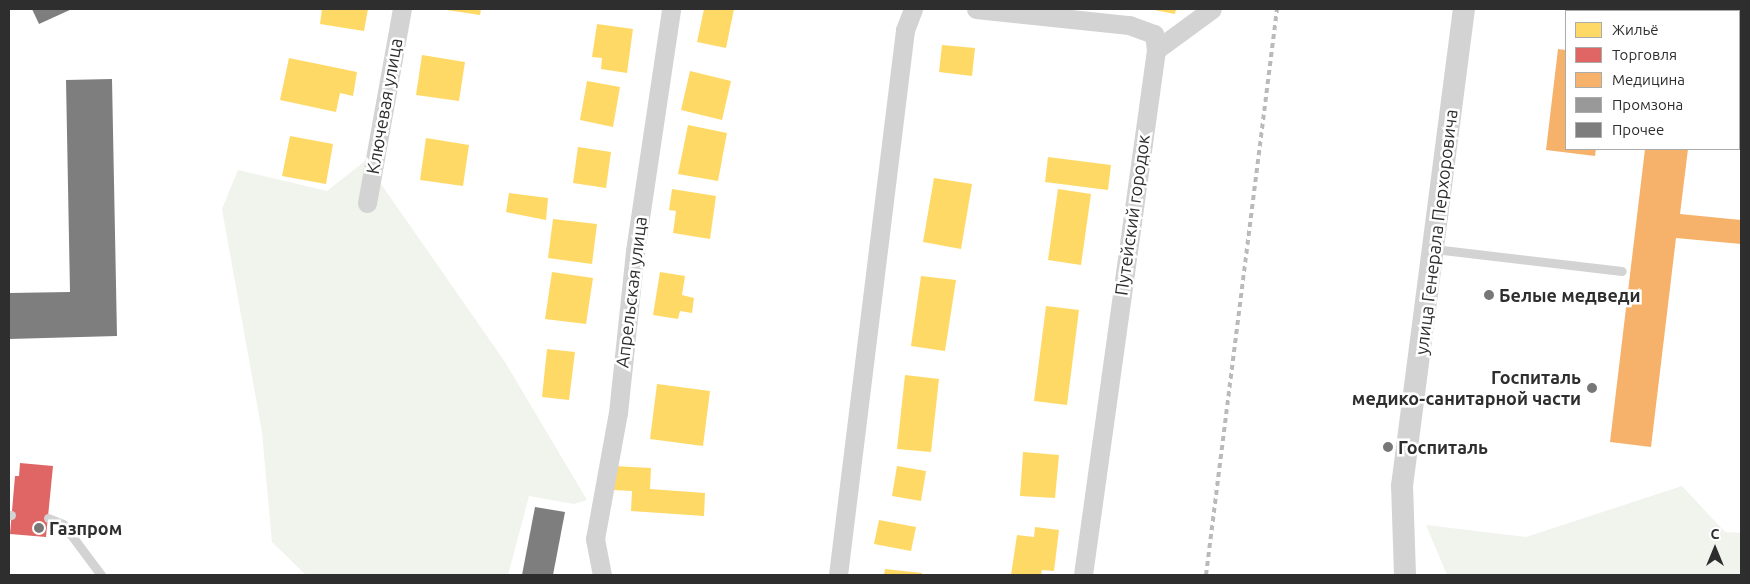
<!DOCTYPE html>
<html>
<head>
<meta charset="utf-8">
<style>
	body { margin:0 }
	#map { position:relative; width:1750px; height:584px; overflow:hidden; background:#fff; font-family:Ubuntu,sans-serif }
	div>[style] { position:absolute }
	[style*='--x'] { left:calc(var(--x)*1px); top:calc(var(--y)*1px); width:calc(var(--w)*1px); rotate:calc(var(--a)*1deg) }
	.green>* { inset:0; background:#f1f3ed }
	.homes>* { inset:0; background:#ffd966 }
	.shops>* { inset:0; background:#e06666 }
	.health>* { inset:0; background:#f6b26b }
	.industry>* { inset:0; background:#999 }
	.building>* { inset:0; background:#7e7e7e }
	.service>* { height:9px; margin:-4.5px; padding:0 4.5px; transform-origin:4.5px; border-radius:4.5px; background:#d3d3d3 }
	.minor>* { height:19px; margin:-9.5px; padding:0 9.5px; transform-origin:9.5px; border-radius:9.5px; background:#d3d3d3 }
	.tertiary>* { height:22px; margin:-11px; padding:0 11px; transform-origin:11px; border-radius:11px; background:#d3d3d3 }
	.rail>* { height:4px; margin-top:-2px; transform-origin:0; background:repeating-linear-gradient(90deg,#bababa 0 5px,transparent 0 9px) }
	.dots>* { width:14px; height:14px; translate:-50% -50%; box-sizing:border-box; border:2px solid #fff; border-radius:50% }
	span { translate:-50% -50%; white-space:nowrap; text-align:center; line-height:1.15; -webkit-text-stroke:5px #fff; paint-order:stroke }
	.street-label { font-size:18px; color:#2e2e2e }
	.poi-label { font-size:18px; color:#2e2e2e; font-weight:700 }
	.left { translate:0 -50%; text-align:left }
	.right { translate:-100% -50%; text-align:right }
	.frame { position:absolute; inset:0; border:10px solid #2e2e2e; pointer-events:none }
	.legend { position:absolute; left:1565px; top:10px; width:175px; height:140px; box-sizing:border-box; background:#fff; border:1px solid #ababab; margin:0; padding:6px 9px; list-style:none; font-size:15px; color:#2e2e2e }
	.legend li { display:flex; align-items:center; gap:10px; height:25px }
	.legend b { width:25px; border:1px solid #ababab }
	.north { position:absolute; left:1690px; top:524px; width:50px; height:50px; -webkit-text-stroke:4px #fff; paint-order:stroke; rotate:0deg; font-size:14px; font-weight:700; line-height:20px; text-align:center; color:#2e2e2e }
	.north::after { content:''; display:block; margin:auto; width:18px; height:22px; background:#2e2e2e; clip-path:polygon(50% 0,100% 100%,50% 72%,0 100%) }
</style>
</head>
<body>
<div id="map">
	<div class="green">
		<i style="clip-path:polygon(365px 161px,505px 362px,587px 500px,574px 504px,529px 496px,508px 575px,306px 575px,272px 542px,262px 432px,222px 209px,238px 170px,327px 191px)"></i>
		<i style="clip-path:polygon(1682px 486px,1725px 532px,1741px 533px,1741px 575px,1447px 575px,1426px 525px,1526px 537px)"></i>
	</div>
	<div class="homes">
		<i style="clip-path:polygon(322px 9px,368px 9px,364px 31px,320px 24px)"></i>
		<i style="clip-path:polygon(440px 9px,481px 9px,480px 15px)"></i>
		<i style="clip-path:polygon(704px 9px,734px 9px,726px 48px,697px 42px)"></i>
		<i style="clip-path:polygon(1149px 9px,1176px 9px,1175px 14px)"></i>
		<i style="clip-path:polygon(597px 24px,633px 29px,627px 73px,601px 69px,602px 58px,592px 57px)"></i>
		<i style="clip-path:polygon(942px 45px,975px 48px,972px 76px,939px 72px)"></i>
		<i style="clip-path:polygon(422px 55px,465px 62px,459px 101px,416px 95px)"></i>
		<i style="clip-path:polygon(289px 58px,357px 72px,353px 96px,340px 93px,336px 112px,280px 100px)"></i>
		<i style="clip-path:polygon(690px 71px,731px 81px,722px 120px,681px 110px)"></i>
		<i style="clip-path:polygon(587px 81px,620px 87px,613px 127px,580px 120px)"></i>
		<i style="clip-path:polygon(688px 125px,727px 133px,718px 181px,678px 174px)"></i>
		<i style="clip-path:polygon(290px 136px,333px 144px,326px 184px,282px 176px)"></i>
		<i style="clip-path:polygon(426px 138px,469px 145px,463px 186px,420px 180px)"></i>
		<i style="clip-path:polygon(578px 147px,611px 152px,606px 188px,573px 183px)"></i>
		<i style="clip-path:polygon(1048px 157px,1111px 165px,1108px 190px,1045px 182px)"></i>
		<i style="clip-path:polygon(934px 178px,972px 184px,961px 249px,923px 242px)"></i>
		<i style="clip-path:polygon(672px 189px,716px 196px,710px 239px,673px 233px,676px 211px,669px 210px)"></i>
		<i style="clip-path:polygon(1058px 189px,1091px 194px,1081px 265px,1048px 260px)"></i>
		<i style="clip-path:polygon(509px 193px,548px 198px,546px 220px,506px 212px)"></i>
		<i style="clip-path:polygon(553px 219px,597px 224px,592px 264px,548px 258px)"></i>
		<i style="clip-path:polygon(552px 272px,593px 278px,586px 324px,545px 319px)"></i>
		<i style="clip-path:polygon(660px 272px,685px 276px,682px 295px,694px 298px,692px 313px,680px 311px,678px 319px,653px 315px)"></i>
		<i style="clip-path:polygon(921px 276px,956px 280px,945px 351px,911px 346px)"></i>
		<i style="clip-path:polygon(1046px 306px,1079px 310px,1067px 405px,1034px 401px)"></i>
		<i style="clip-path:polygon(547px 349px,575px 352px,569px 400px,542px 397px)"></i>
		<i style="clip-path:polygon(905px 375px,939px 379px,931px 452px,897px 449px)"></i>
		<i style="clip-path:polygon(657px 384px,710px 391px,703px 446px,650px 439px)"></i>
		<i style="clip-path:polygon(1023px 452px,1059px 455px,1055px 498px,1020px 496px)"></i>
		<i style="clip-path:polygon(614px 466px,651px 468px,650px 489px,705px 493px,704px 516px,631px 511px,632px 491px,613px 490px)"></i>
		<i style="clip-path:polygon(897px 466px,926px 471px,921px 501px,892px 496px)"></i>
		<i style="clip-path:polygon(879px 520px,916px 527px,911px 551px,874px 544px)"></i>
		<i style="clip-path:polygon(1035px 527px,1059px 530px,1054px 571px,1042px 570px,1041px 575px,1011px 575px,1017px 535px,1034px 537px)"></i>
		<i style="clip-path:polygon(885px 569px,922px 573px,922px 575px,884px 575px)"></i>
	</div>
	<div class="shops">
		<i style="clip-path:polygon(20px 463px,53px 466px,46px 537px,10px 534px,15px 476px,19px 476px)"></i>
	</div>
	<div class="health">
		<i style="clip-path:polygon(1558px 49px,1566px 50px,1566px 149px,1596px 149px,1595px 156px,1546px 150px)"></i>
		<i style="clip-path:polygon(1645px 149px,1688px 149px,1680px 214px,1741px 220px,1741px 244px,1676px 238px,1651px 447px,1610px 442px)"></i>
	</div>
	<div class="industry">
		<i style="clip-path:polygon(1677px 9px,1741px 9px,1741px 24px,1739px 11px,1677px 11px)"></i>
	</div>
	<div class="building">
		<i style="clip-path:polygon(32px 9px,72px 9px,39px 24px)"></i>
		<i style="clip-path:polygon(112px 79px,117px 336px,9px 339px,9px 293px,70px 292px,66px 80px)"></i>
		<i style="clip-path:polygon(535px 507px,565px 512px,553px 575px,522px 575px)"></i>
	</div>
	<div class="service">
		<i style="--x:1434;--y:249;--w:189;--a:6.7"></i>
		<i style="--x:9;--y:515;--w:2;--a:0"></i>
		<i style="--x:48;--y:518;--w:16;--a:22"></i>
		<i style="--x:63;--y:524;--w:64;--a:53.3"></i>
	</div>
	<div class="minor">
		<i style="--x:976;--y:9;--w:154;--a:6"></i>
		<i style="--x:1129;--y:25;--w:27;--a:20"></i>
		<i style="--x:1154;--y:34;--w:16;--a:83"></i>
		<i style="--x:1156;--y:50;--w:530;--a:97.92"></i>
		<i style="--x:1156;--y:50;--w:69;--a:-36.2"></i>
		<i style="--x:367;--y:203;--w:197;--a:-79.8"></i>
		<i style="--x:602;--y:575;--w:37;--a:-101"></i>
		<i style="--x:595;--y:539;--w:128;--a:-79.7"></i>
		<i style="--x:618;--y:413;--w:163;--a:-84"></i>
		<i style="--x:635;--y:251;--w:245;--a:-81.5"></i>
		<i style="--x:838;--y:575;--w:549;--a:-82.99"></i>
		<i style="--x:905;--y:30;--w:22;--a:-69"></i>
	</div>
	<div class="tertiary">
		<i style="--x:1405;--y:575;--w:89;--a:-91.9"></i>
		<i style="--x:1402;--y:486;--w:481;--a:-82.6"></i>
	</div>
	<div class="rail">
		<i style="--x:1206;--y:575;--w:570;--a:-82.85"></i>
	</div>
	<div class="dots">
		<i style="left:1489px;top:295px;background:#777"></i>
		<i style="left:1592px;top:388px;background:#777"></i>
		<i style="left:1388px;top:447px;background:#777"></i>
		<i style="left:39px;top:528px;background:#777"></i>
	</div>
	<div class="street-label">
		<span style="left:384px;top:106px;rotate:-80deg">Ключевая улица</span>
		<span style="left:1132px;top:215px;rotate:-82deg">Путейский городок</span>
		<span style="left:1436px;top:232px;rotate:-83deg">улица Генерала Перхоровича</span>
		<span style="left:631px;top:292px;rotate:-83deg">Апрельская улица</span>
	</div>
	<div class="poi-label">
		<span class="left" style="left:1499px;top:295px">Белые медведи</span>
		<span class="right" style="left:1581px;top:388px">Госпиталь<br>медико-санитарной части</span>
		<span class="left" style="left:1398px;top:447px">Госпиталь</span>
		<span class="left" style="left:49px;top:528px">Газпром</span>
	</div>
	<div class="frame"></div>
	<ul class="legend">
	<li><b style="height:14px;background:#ffd966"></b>Жильё</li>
	<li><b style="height:14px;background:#e06666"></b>Торговля</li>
	<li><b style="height:14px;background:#f6b26b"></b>Медицина</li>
	<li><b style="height:14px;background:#999"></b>Промзона</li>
	<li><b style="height:14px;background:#7e7e7e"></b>Прочее</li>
	</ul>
	<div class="north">С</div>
</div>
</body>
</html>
